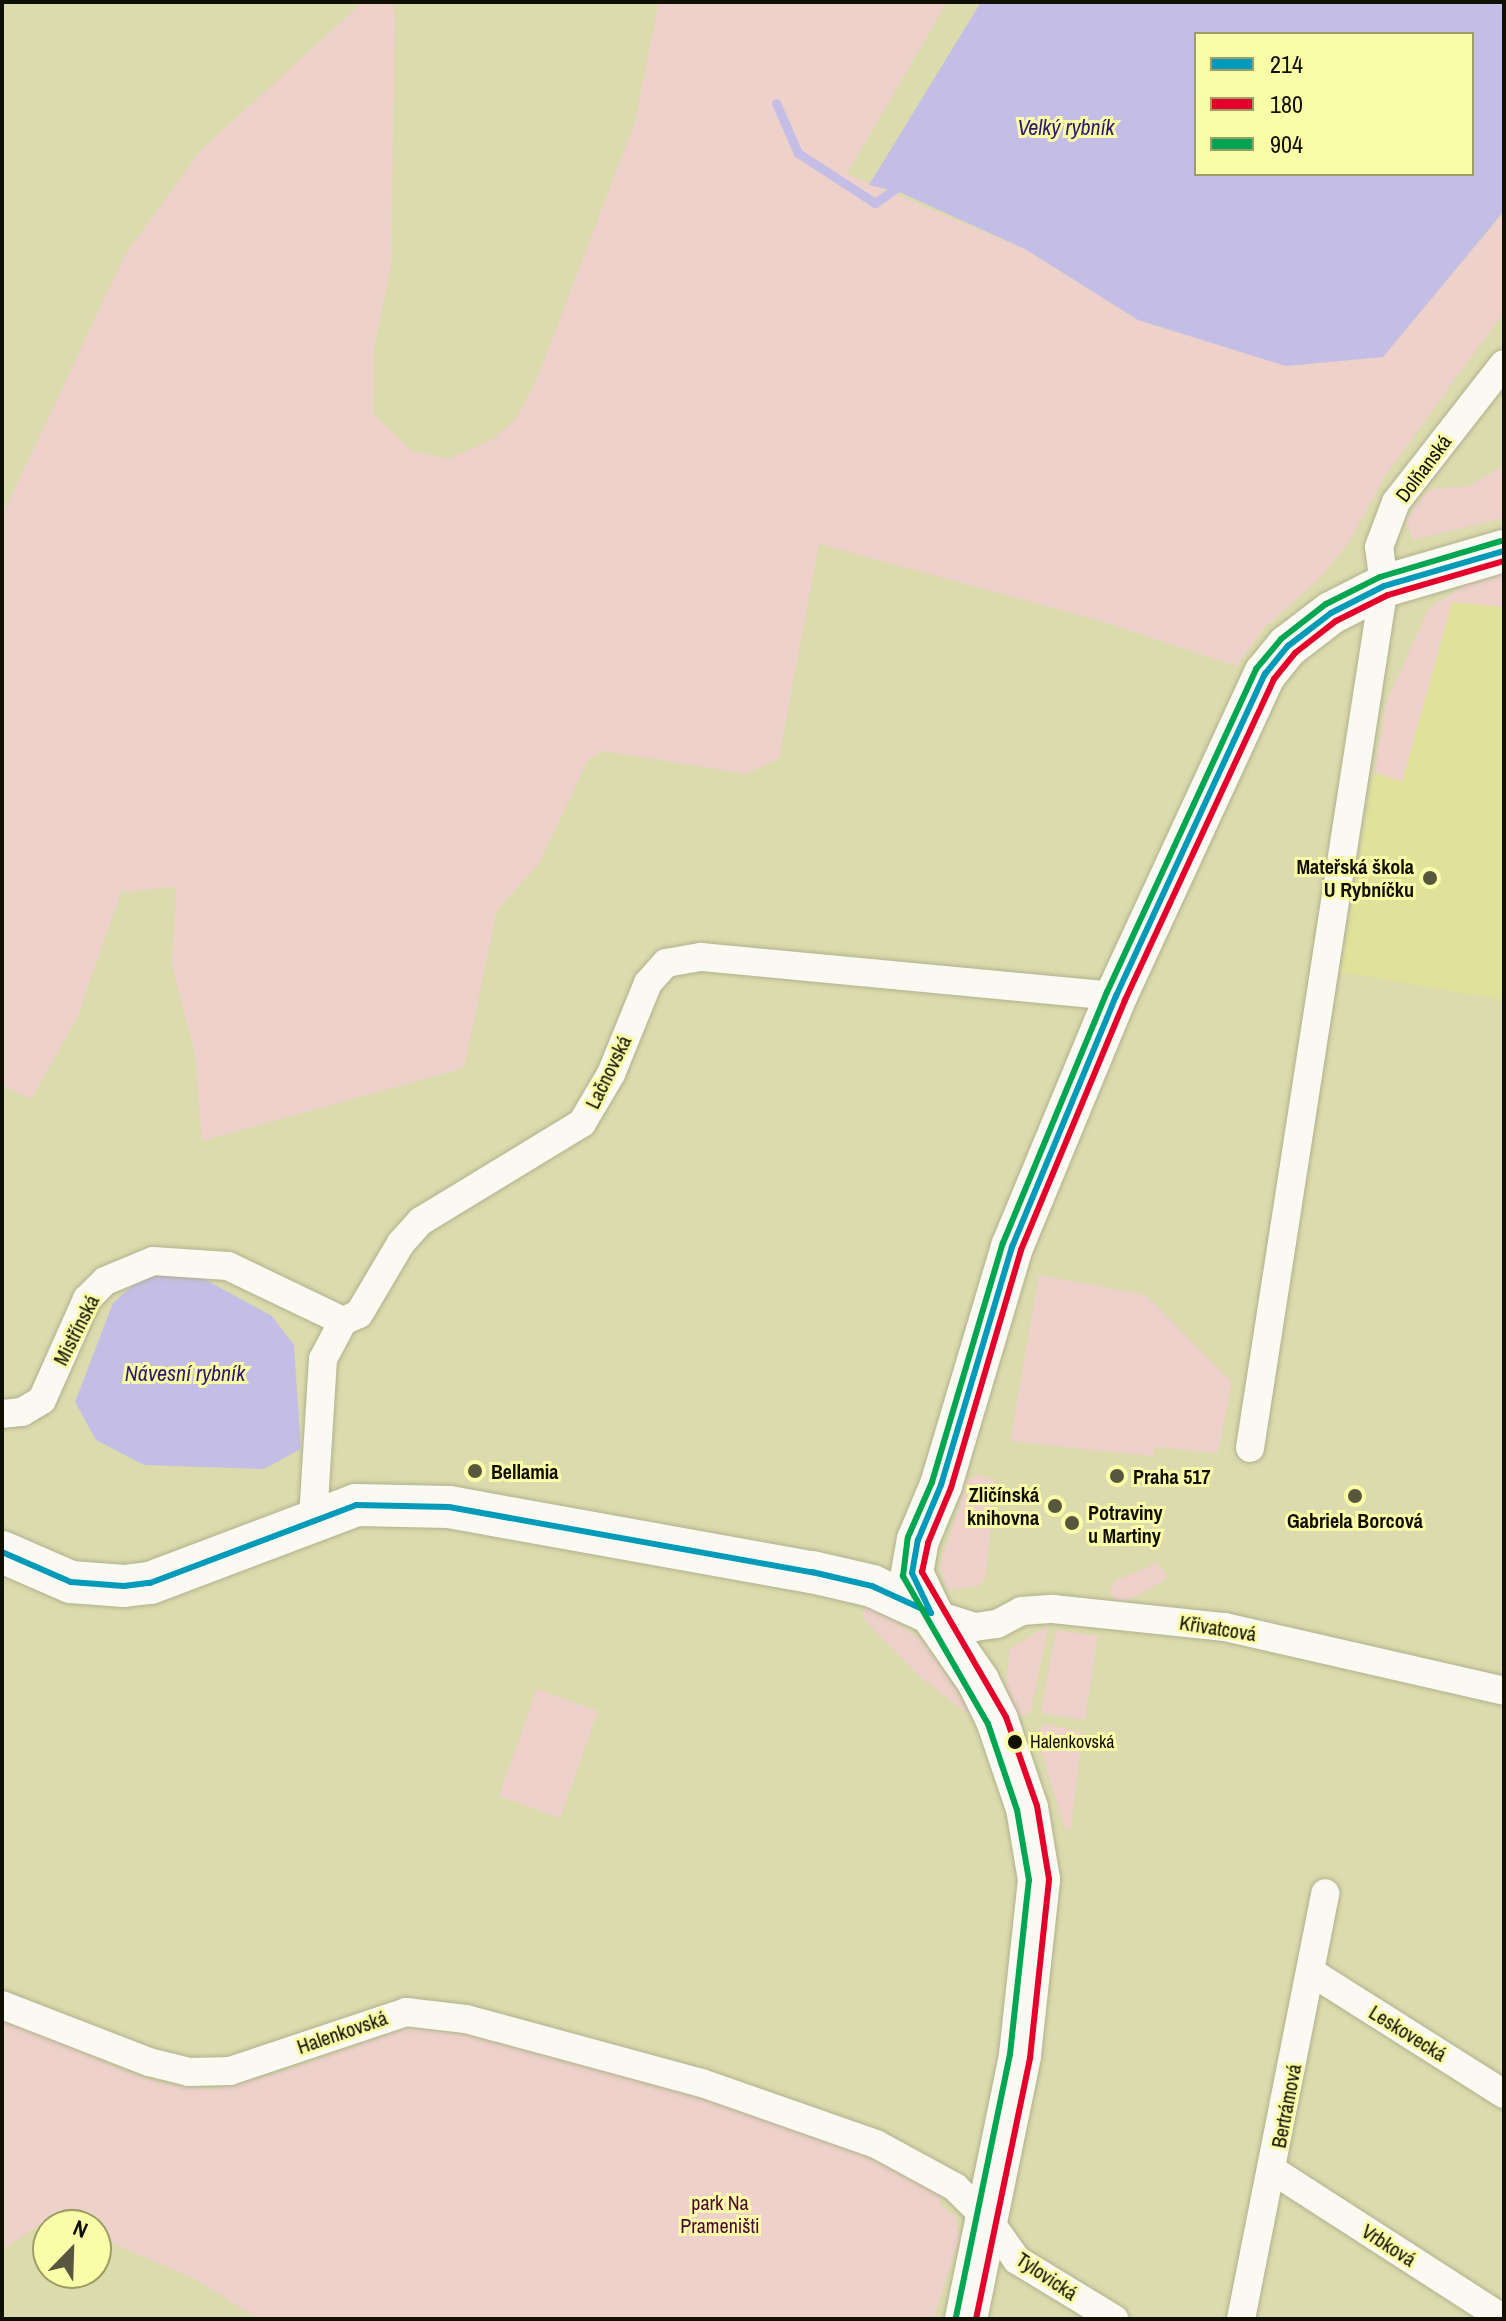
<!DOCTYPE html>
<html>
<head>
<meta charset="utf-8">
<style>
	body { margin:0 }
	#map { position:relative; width:1506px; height:2321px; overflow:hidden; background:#dbdbae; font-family:"Archivo Narrow",sans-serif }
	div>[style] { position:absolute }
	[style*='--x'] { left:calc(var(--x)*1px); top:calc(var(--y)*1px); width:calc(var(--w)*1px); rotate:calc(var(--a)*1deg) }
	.built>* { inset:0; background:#e0e19a }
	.green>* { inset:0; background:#edd1ca }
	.water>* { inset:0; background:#c4bee6 }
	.stream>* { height:9px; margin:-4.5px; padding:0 4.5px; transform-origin:4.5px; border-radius:4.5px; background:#c4bee6 }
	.roads { filter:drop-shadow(0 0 2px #b1b18d) drop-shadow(0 0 2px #b1b18d) }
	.street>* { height:28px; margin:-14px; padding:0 14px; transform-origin:14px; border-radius:14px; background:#fafaf3 }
	.secondary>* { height:42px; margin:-21px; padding:0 21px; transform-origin:21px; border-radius:21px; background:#fafaf3 }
	.bus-1>* { height:6px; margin:-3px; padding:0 3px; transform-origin:3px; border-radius:3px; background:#029ab9 }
	.bus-2>* { height:6px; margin:-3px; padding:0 3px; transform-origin:3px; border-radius:3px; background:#e4002b }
	.bus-3>* { height:6px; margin:-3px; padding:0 3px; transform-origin:3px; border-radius:3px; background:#00a651 }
	.dots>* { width:22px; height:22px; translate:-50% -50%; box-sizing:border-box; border:4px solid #fafca8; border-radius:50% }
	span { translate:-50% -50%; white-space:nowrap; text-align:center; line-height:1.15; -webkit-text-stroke:6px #fafca8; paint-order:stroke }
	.bus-label { font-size:18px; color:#101000 }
	.left { translate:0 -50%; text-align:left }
	.street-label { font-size:20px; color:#101000 }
	.poi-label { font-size:20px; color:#101000; font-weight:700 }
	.right { translate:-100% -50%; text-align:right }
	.park-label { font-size:20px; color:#4d0532 }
	.water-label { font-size:22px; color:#31166d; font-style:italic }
	.frame { position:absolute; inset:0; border:4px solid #101000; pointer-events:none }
	.legend { position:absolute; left:1194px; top:32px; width:280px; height:144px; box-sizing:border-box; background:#fafca8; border:2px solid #9c9e65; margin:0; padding:10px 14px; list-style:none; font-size:24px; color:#101000 }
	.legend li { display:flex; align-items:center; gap:16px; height:40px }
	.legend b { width:40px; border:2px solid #9c9e65 }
	.north { position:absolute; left:32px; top:2209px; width:80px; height:80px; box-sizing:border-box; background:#fafca8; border:2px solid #9c9e65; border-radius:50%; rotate:23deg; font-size:22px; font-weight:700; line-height:32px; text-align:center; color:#101000 }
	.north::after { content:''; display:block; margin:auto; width:28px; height:36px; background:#57573d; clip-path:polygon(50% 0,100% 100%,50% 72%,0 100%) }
</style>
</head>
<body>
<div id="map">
	<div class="built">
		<i style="clip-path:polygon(1452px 601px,1504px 607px,1504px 1000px,1341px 972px,1374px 772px,1402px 781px)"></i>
	</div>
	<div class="green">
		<i style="clip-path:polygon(363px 2px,392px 2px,395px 18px,391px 266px,374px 349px,373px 414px,412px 451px,449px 459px,493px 439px,515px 420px,535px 384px,635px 122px,659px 2px,947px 2px,847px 174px,1025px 249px,1138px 320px,1286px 366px,1383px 357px,1504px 212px,1504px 312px,1385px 476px,1348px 544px,1318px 580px,1263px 629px,1237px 666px,1094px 619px,819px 544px,779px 758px,747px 774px,603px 751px,588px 760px,538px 865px,497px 910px,464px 1068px,202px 1141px,195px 1053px,172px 965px,176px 887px,121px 892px,78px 1016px,31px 1099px,2px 1085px,2px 516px,125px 255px,200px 151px)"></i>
		<i style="clip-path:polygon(1504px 465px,1504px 518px,1413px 540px,1405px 520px,1429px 489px,1470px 486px)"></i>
		<i style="clip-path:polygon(1504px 571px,1504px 607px,1452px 602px,1402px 782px,1374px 772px,1387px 701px,1429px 608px,1472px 581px)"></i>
		<i style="clip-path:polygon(1039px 1275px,1146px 1295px,1232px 1382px,1218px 1453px,1155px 1447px,1153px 1456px,1010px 1441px)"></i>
		<i style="clip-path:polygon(977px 1475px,996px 1480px,985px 1579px,978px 1586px,947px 1590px,940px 1565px,967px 1481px)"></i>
		<i style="clip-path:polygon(1158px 1563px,1167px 1579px,1125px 1602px,1116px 1601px,1110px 1591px,1115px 1581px)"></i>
		<i style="clip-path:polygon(864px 1600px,922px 1640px,978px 1722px,919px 1676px,864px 1619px)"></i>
		<i style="clip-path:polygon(1049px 1625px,1030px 1713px,1018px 1717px,1006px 1684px,1010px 1649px)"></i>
		<i style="clip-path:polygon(1056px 1630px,1098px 1636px,1085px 1720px,1041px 1713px)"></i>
		<i style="clip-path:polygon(537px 1689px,598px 1711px,560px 1818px,499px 1796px)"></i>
		<i style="clip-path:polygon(1043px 1724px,1082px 1732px,1071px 1830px,1064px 1827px,1038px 1740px)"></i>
		<i style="clip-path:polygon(2px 2017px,128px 2072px,165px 2084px,213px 2089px,272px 2075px,405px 2028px,465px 2034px,641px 2079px,849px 2142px,942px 2195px,939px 2204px,956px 2217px,959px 2239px,933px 2319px,258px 2319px,197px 2280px,96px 2236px,96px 2225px,39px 2225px,2px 2250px)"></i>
	</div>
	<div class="water">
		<i style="clip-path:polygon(evenodd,981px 2px,1504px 2px,1504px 211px,1383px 357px,1286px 366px,1138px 320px,1025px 249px,899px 192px,869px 185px,981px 2px,1196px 34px,1472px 34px,1472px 174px,1196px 174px,1196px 34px)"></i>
		<i style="clip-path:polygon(193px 1273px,272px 1316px,294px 1345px,301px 1449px,264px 1469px,144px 1465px,96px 1440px,75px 1402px,113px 1303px,144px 1275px)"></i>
	</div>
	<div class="stream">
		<i style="--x:776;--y:103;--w:55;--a:66.3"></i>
		<i style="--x:798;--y:153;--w:92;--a:33"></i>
		<i style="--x:875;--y:203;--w:33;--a:-35"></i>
	</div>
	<div class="roads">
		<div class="street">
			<i style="--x:2;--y:1414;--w:20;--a:-6"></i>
			<i style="--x:22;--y:1412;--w:23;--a:-31"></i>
			<i style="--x:42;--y:1400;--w:111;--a:-66"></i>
			<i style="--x:87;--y:1299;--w:25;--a:-45"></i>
			<i style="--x:105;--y:1281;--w:52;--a:-22.6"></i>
			<i style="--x:153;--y:1261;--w:75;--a:3.8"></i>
			<i style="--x:228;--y:1266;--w:127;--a:25.6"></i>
			<i style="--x:1250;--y:1448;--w:872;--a:-81.16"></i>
			<i style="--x:1384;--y:586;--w:39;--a:-97"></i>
			<i style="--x:1379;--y:547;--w:48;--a:-69.3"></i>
			<i style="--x:1396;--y:502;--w:175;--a:-52"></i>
			<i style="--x:313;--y:1518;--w:159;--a:-86.4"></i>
			<i style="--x:323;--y:1359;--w:43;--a:-62.2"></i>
			<i style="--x:343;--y:1321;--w:17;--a:-24"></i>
			<i style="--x:359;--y:1314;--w:82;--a:-59.4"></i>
			<i style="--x:401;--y:1243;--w:30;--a:-48"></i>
			<i style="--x:421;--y:1221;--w:188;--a:-31.3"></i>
			<i style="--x:582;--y:1123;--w:57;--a:-59.4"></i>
			<i style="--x:611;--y:1074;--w:98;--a:-67.9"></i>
			<i style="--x:648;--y:983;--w:27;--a:-48"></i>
			<i style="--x:666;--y:963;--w:36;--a:-10"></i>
			<i style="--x:701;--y:957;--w:417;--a:5.4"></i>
			<i style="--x:931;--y:1613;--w:46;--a:17.7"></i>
			<i style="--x:975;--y:1627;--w:22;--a:-8"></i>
			<i style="--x:997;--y:1624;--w:27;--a:-28"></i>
			<i style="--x:1021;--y:1611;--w:32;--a:-4"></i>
			<i style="--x:1053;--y:1609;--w:173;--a:6"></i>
			<i style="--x:1225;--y:1627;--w:286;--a:12.9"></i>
			<i style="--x:1311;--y:1972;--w:228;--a:32.3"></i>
			<i style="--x:2;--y:2005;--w:158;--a:21.2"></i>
			<i style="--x:149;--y:2062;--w:41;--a:14"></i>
			<i style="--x:189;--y:2072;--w:41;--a:-1.4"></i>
			<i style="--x:230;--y:2071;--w:186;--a:-18.5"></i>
			<i style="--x:406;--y:2012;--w:60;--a:6.7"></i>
			<i style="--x:466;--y:2019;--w:245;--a:15.2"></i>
			<i style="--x:702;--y:2083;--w:184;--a:19.3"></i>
			<i style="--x:876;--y:2144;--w:90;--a:28.6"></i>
			<i style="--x:955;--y:2187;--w:49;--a:45"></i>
			<i style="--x:990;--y:2222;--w:47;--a:54.6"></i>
			<i style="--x:1017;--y:2260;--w:114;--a:31.3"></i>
			<i style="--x:1274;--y:2171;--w:274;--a:32.8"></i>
			<i style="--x:1241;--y:2319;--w:434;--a:-78.8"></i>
		</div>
		<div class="secondary">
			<i style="--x:2;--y:1552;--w:75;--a:23.5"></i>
			<i style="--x:71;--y:1582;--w:53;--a:4.3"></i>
			<i style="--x:124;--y:1586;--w:26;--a:-7"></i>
			<i style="--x:150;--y:1583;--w:220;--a:-20.7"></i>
			<i style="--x:356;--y:1505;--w:93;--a:1.2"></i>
			<i style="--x:449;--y:1507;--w:369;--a:10.2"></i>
			<i style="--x:812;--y:1572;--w:62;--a:13.1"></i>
			<i style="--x:872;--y:1586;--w:65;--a:24.6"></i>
			<i style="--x:931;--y:1613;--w:83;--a:55.3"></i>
			<i style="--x:978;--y:1681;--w:43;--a:64"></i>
			<i style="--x:997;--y:1720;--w:93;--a:71.2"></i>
			<i style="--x:1027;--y:1808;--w:73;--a:80.5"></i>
			<i style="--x:1039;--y:1880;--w:177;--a:96.2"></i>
			<i style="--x:1020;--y:2056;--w:268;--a:101.6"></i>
			<i style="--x:931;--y:1613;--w:44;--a:-115.4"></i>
			<i style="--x:912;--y:1573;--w:34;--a:-80"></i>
			<i style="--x:918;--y:1540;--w:60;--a:-67.3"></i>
			<i style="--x:941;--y:1485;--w:248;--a:-73.4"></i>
			<i style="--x:1012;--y:1247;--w:272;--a:-67.5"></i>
			<i style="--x:1116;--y:996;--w:355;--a:-65.2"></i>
			<i style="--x:1265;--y:674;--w:36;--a:-51"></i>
			<i style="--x:1288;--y:646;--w:54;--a:-37.5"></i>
			<i style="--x:1331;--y:613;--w:59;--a:-27"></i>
			<i style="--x:1384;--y:586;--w:125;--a:-16.3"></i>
		</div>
	</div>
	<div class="bus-1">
		<i style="--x:2;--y:1552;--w:75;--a:23.5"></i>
		<i style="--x:71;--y:1582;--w:53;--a:4.3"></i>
		<i style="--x:124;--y:1586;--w:26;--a:-7"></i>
		<i style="--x:150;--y:1583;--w:220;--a:-20.7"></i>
		<i style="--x:356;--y:1505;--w:93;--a:1.2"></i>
		<i style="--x:449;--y:1507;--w:369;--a:10.2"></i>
		<i style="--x:812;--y:1572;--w:62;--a:13.1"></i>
		<i style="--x:872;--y:1586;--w:65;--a:24.6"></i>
		<i style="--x:931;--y:1613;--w:44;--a:-115.4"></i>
		<i style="--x:912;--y:1573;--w:34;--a:-80"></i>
		<i style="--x:918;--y:1540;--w:60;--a:-67.3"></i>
		<i style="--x:941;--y:1485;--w:248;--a:-73.4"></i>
		<i style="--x:1012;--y:1247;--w:272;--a:-67.5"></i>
		<i style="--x:1116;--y:996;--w:355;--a:-65.2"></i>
		<i style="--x:1265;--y:674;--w:36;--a:-51"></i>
		<i style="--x:1288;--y:646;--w:54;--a:-37.5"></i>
		<i style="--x:1331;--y:613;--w:59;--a:-27"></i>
		<i style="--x:1384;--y:586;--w:125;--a:-16.3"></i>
	</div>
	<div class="bus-2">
		<i style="--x:976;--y:2319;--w:267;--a:-78.3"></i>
		<i style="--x:1030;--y:2058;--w:180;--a:-83.9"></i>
		<i style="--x:1049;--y:1879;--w:74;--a:-99.3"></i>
		<i style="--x:1037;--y:1806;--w:94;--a:-109.2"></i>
		<i style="--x:1006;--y:1717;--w:168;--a:-120.1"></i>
		<i style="--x:922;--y:1572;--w:30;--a:-78"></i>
		<i style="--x:928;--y:1543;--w:60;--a:-67.3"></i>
		<i style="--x:951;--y:1488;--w:248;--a:-73.6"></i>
		<i style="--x:1021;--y:1250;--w:271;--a:-67.4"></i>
		<i style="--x:1125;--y:1000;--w:354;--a:-65.1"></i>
		<i style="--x:1274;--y:679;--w:33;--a:-51"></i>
		<i style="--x:1295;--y:653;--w:52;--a:-38"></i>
		<i style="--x:1336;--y:621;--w:58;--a:-26.6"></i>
		<i style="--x:1388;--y:595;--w:121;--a:-16.3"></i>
	</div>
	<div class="bus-3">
		<i style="--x:956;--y:2317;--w:268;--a:-78.4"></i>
		<i style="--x:1010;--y:2054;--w:175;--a:-83.8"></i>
		<i style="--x:1029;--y:1880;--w:71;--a:-99.7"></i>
		<i style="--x:1017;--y:1810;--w:91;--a:-108.6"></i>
		<i style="--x:988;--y:1724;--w:171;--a:-119.9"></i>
		<i style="--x:903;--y:1576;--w:39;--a:-83"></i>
		<i style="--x:908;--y:1537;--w:60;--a:-66.4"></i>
		<i style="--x:932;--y:1482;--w:249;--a:-73.5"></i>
		<i style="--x:1003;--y:1243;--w:272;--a:-67.5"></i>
		<i style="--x:1107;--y:992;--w:356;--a:-65.2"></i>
		<i style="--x:1256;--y:669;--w:39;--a:-50"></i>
		<i style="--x:1281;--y:639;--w:57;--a:-37.9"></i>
		<i style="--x:1326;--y:604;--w:60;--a:-26.6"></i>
		<i style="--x:1380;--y:577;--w:126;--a:-16.6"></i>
	</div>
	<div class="dots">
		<i style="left:1430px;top:878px;background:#57573d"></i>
		<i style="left:475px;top:1471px;background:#57573d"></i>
		<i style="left:1117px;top:1476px;background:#57573d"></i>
		<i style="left:1355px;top:1496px;background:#57573d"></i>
		<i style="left:1055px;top:1506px;background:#57573d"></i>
		<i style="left:1072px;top:1523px;background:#57573d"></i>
		<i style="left:1015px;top:1742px;background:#101000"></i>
	</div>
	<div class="bus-label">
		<span class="left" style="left:1030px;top:1742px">Halenkovská</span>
	</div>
	<div class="street-label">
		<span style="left:1423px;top:468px;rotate:-53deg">Dolňanská</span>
		<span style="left:608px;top:1072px;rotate:-64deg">Lačnovská</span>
		<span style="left:76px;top:1330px;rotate:-63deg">Mistřínská</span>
		<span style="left:1218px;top:1628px;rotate:9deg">Křivatcová</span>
		<span style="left:342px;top:2032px;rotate:-19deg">Halenkovská</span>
		<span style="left:1408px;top:2033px;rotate:32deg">Leskovecká</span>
		<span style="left:1286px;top:2106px;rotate:-79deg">Bertrámová</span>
		<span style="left:1389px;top:2245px;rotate:33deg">Vrbková</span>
		<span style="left:1047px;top:2276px;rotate:34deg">Tylovická</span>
	</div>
	<div class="poi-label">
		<span class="right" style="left:1414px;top:878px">Mateřská škola<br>U Rybníčku</span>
		<span class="left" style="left:491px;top:1471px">Bellamia</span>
		<span class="left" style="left:1133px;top:1476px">Praha 517</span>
		<span class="right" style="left:1039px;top:1506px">Zličínská<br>knihovna</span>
		<span class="left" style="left:1088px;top:1524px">Potraviny<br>u Martiny</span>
		<span style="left:1355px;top:1520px">Gabriela Borcová</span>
	</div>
	<div class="park-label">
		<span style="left:720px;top:2214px">park Na<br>Prameništi</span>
	</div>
	<div class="water-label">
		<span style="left:1066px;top:128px">Velký rybník</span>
		<span style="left:185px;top:1374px">Návesní rybník</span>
	</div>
	<div class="frame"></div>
	<ul class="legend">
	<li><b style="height:10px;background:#029ab9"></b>214</li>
	<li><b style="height:10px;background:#e4002b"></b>180</li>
	<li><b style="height:10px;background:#00a651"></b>904</li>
	</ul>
	<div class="north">N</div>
</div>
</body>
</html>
